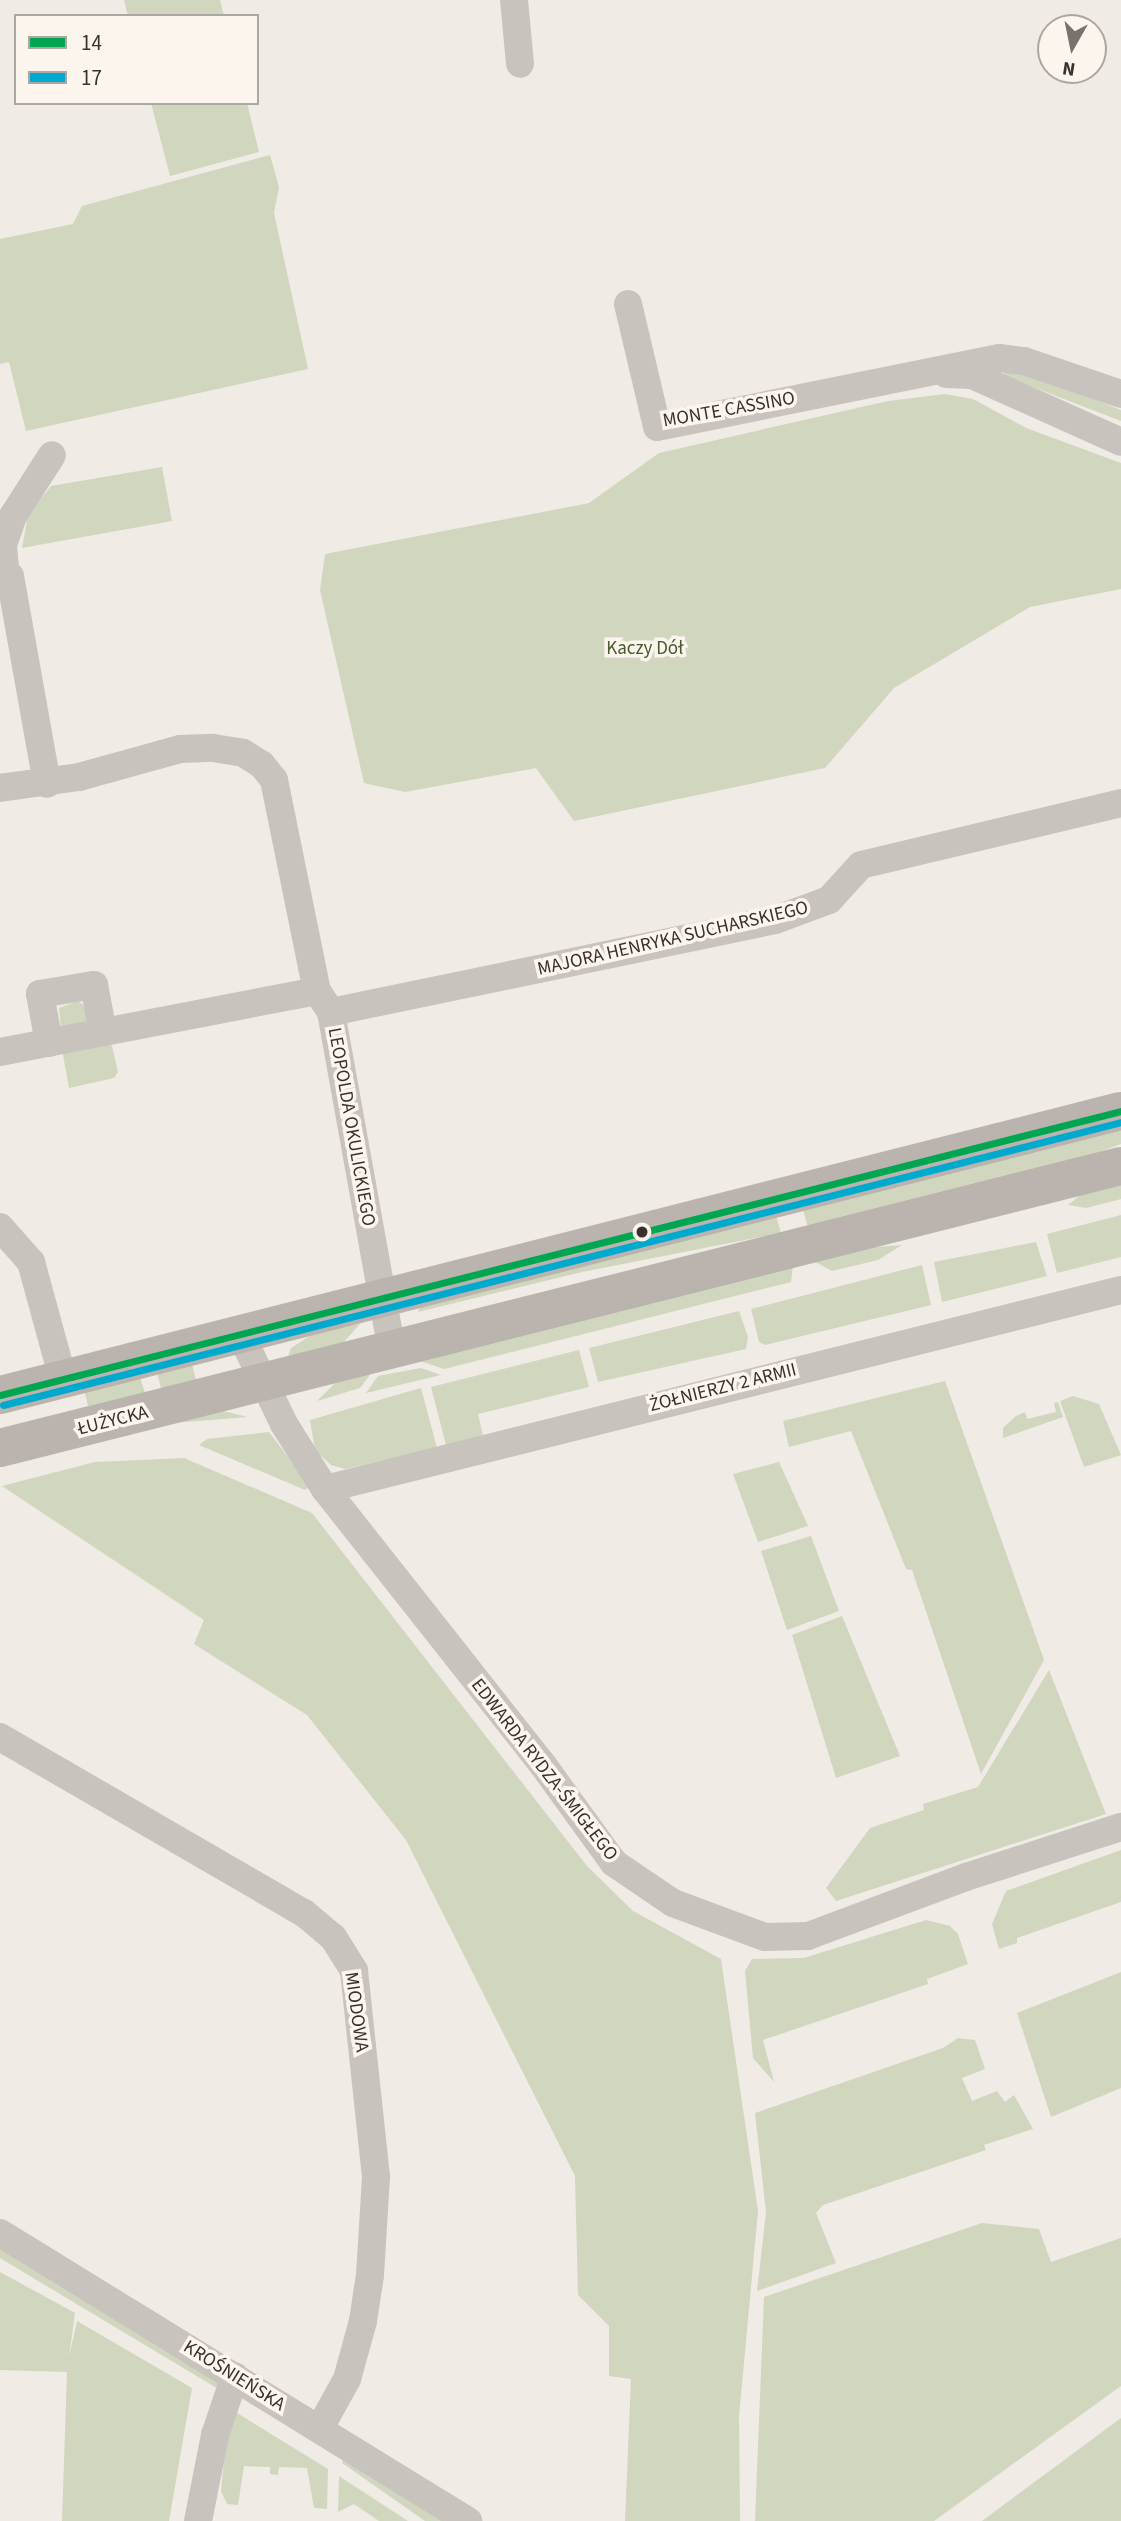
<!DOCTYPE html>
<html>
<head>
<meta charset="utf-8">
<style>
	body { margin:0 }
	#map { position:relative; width:1121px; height:2521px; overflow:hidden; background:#f0ebe5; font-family:"Source Sans 3",sans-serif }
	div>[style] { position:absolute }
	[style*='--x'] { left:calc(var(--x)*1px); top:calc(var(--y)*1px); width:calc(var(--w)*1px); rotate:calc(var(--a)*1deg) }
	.green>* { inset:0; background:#d1d6bf }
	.street>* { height:28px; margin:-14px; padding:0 14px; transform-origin:14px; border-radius:14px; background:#c9c3be }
	.secondary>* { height:38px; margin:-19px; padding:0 19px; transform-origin:19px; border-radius:19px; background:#bab3ae }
	.bus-1>* { height:7px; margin:-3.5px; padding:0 3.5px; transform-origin:3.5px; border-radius:3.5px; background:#00a651 }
	.bus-2>* { height:7px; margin:-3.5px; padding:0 3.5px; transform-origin:3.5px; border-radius:3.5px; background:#00a9ce }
	.dots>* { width:19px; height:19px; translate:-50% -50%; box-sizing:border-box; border:4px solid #fbf5ee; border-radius:50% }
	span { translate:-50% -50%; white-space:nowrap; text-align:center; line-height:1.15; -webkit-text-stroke:7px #fbf5ee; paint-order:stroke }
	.street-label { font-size:19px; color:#3b302b }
	.park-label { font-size:19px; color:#4a5a2e }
	.legend { position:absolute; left:14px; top:14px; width:245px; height:91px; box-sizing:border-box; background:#fbf5ee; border:2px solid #aea6a0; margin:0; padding:9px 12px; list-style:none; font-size:21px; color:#3b302b }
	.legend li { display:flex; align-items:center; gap:14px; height:35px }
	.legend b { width:35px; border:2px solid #aea6a0 }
	.north { position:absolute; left:1037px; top:14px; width:70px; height:70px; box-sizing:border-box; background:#fbf5ee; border:2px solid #aea6a0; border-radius:50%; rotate:189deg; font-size:19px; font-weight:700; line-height:28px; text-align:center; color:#3b302b }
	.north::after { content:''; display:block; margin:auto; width:24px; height:32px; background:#7a716c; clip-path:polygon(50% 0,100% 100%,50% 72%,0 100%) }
</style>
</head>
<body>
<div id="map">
	<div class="green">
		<i style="clip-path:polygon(124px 0,220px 0,224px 16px,128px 16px)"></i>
		<i style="clip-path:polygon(151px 103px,247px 103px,259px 152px,170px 176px)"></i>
		<i style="clip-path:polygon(270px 155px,279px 187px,274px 213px,308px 369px,26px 431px,9px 362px,0 364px,0 239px,73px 224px,82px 206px)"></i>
		<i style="clip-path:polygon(1014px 368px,1121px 410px,1121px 421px,1004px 376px,1004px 370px)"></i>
		<i style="clip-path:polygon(945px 394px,973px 399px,1026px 428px,1121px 463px,1121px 589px,1030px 607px,894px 688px,825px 768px,574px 821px,536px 768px,405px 792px,364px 783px,320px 590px,325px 554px,589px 503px,659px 453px,888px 401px)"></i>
		<i style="clip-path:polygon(162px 467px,172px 521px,22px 548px,28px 515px,51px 486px)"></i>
		<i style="clip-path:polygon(78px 1001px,87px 1008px,88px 1024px,61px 1028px,59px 1008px)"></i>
		<i style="clip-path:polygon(103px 1041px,112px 1046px,118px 1072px,114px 1078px,69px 1088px,62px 1049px)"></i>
		<i style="clip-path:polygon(1121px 1125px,1121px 1144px,1072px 1162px,808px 1228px,802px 1206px)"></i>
		<i style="clip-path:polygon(1121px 1184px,1121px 1199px,1086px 1208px,1068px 1205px,1083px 1193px)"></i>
		<i style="clip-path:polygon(775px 1213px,781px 1233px,582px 1272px,418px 1312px,421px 1304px)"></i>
		<i style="clip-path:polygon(1121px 1215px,1121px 1257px,1057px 1273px,1047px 1234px)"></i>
		<i style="clip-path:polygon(1036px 1242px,1047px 1276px,942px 1302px,934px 1262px)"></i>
		<i style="clip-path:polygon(902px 1245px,878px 1260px,832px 1271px,813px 1261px,863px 1248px)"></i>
		<i style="clip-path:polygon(922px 1265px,931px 1305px,765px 1345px,759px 1342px,751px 1309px)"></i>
		<i style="clip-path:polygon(793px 1266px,791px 1282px,444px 1369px,420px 1361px)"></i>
		<i style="clip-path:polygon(739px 1311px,748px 1337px,746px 1349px,598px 1382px,589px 1348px)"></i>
		<i style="clip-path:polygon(360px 1324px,343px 1343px,287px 1360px,291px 1348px,319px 1330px)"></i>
		<i style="clip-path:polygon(579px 1350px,589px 1387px,478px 1414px,483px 1436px,446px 1445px,431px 1387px)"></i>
		<i style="clip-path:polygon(192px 1364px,196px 1380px,162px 1392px,156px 1369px)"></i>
		<i style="clip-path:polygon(421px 1368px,441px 1375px,366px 1393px,378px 1376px)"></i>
		<i style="clip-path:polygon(373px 1371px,360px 1388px,317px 1401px,337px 1381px)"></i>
		<i style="clip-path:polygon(139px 1374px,145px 1393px,0 1433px,0 1428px,88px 1406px,84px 1389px)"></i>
		<i style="clip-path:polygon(945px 1381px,1044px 1660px,981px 1774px,912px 1570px,906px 1569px,851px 1431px,789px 1447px,783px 1421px)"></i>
		<i style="clip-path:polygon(421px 1388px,437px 1448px,345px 1469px,331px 1465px,315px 1450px,310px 1420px)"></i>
		<i style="clip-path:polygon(1073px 1396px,1099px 1404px,1121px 1455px,1084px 1467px,1060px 1401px)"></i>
		<i style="clip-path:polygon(1058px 1402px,1063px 1417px,1003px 1438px,1003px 1428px,1016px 1416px,1025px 1412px,1027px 1419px,1056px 1412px,1054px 1403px)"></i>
		<i style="clip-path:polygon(219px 1410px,248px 1417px,173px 1423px)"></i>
		<i style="clip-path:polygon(269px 1432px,310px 1486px,305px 1490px,199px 1445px,207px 1439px)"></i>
		<i style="clip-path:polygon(184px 1458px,312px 1513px,587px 1866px,633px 1911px,721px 1959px,758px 2211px,739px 2417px,740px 2521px,625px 2521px,631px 2379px,609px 2376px,609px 2326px,578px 2295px,575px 2176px,406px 1840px,307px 1715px,194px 1644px,204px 1620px,2px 1486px,95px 1462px)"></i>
		<i style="clip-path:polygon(779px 1462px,808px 1526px,758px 1542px,733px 1474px)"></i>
		<i style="clip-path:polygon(811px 1536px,839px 1611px,787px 1630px,761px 1551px)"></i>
		<i style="clip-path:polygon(842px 1616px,900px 1756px,836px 1778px,792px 1635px)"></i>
		<i style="clip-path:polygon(1049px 1670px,1106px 1814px,836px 1901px,826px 1888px,870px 1828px,924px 1810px,923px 1804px,978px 1787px)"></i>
		<i style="clip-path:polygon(1121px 1850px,1121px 1902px,1017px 1938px,1017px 1943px,999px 1949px,992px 1924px,1006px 1891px)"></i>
		<i style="clip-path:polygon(926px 1920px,950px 1926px,958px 1934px,968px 1964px,927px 1979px,928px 1984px,763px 2040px,774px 2082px,753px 2058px,745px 1971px,752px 1959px,804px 1958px)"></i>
		<i style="clip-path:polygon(1121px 1972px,1121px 2088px,1051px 2117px,1017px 2013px)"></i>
		<i style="clip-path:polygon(958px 2038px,975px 2040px,985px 2069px,962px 2078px,972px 2101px,997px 2091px,1005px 2102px,1014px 2095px,1033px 2129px,984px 2145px,986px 2150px,823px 2205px,816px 2213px,836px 2263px,757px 2291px,766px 2212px,755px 2113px,943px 2048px)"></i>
		<i style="clip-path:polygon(982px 2223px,1039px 2229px,1051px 2262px,1121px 2238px,1121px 2386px,934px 2521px,755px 2521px,764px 2297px)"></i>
		<i style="clip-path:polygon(0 2247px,220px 2383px,220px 2390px,0 2258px)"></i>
		<i style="clip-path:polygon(0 2272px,75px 2313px,69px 2357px,77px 2321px,192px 2388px,169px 2521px,62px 2521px,67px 2372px,0 2370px)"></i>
		<i style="clip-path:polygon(229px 2408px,328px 2469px,327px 2509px,314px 2508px,307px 2468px,279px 2467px,278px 2475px,270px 2474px,270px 2467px,244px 2466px,238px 2505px,227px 2504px,221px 2491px)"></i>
		<i style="clip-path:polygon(1121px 2418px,1121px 2521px,982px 2521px)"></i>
		<i style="clip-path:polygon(345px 2455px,452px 2521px,425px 2521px,342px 2463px)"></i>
		<i style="clip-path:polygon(339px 2476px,408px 2521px,379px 2521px,354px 2504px,338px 2512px)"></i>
	</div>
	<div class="street">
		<i style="--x:514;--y:0;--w:64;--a:84.6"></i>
		<i style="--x:628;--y:304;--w:126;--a:76.7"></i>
		<i style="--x:657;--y:427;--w:349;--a:-11.4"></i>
		<i style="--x:999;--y:358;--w:25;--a:7"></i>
		<i style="--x:1024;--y:361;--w:102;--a:18.8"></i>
		<i style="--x:946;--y:374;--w:26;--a:2"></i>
		<i style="--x:972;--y:375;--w:163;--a:24.2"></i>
		<i style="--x:0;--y:567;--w:13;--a:42"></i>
		<i style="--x:10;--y:576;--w:211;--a:79.9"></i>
		<i style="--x:5;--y:569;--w:24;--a:-95"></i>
		<i style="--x:3;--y:545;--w:31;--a:-71"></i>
		<i style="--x:13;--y:516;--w:72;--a:-57.4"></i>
		<i style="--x:0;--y:788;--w:80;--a:-7.9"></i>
		<i style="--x:79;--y:777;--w:105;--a:-15.5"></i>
		<i style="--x:180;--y:749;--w:33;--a:-2"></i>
		<i style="--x:213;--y:748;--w:30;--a:9"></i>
		<i style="--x:243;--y:753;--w:22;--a:32"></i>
		<i style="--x:262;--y:765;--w:19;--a:51"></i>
		<i style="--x:274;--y:780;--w:215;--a:78.5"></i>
		<i style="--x:317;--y:991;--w:25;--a:56"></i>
		<i style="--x:331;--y:1012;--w:345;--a:79.8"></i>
		<i style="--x:331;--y:1012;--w:453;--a:-11.7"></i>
		<i style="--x:775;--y:920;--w:58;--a:-20.3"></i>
		<i style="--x:829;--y:900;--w:47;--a:-47.6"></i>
		<i style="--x:861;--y:865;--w:267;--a:-13.4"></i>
		<i style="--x:49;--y:1043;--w:50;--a:-100.4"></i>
		<i style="--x:40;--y:994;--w:55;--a:-9.5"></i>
		<i style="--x:94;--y:985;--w:48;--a:79.2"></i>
		<i style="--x:0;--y:1052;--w:323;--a:-10.9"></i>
		<i style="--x:0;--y:1227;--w:47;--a:48.5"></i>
		<i style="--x:31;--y:1262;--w:121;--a:74.7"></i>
		<i style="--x:240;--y:1333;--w:101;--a:64.2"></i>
		<i style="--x:284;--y:1424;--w:77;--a:57.8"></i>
		<i style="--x:325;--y:1489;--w:352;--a:51.7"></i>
		<i style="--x:543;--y:1765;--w:121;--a:54.1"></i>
		<i style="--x:614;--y:1863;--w:71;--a:34.1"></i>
		<i style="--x:673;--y:1903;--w:98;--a:20.3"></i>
		<i style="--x:765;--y:1937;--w:43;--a:-1.3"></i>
		<i style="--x:808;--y:1936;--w:169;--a:-20.5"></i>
		<i style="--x:966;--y:1877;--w:163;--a:-17.9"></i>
		<i style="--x:325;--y:1489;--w:820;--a:-14.04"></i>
		<i style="--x:0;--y:1737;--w:351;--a:30.1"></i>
		<i style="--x:304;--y:1913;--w:38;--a:40"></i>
		<i style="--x:333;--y:1937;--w:40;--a:58"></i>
		<i style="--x:354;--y:1971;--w:207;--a:83.9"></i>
		<i style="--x:376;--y:2177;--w:98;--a:93.5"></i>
		<i style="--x:370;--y:2275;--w:47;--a:98.7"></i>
		<i style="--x:363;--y:2321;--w:60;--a:105.4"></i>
		<i style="--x:347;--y:2379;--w:56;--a:118.9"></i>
		<i style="--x:0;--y:2233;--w:550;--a:31.61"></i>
		<i style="--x:198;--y:2521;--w:88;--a:-78.8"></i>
		<i style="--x:215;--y:2435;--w:62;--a:-71.3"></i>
	</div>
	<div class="secondary">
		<i style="--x:0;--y:1395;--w:1156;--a:-14.22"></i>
		<i style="--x:0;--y:1448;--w:1156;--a:-14.12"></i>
	</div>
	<div class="bus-1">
		<i style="--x:0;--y:1395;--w:1156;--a:-14.22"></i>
	</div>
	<div class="bus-2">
		<i style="--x:3;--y:1405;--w:1153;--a:-14.2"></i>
	</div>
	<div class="dots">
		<i style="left:642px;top:1232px;background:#3b302b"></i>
	</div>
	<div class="street-label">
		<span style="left:729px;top:410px;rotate:-10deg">MONTE CASSINO</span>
		<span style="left:673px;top:939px;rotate:-13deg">MAJORA HENRYKA SUCHARSKIEGO</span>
		<span style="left:351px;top:1127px;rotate:80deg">LEOPOLDA OKULICKIEGO</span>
		<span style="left:723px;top:1388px;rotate:-14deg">ŻOŁNIERZY 2 ARMII</span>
		<span style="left:113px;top:1421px;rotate:-14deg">ŁUŻYCKA</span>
		<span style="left:544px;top:1770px;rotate:52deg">EDWARDA RYDZA-ŚMIGŁEGO</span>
		<span style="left:356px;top:2012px;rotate:82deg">MIODOWA</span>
		<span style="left:234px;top:2376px;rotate:32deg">KROŚNIEŃSKA</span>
	</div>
	<div class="park-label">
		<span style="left:645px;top:649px">Kaczy Dół</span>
	</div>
	<ul class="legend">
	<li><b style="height:9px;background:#00a651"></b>14</li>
	<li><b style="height:9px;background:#00a9ce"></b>17</li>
	</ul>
	<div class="north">N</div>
</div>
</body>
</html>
